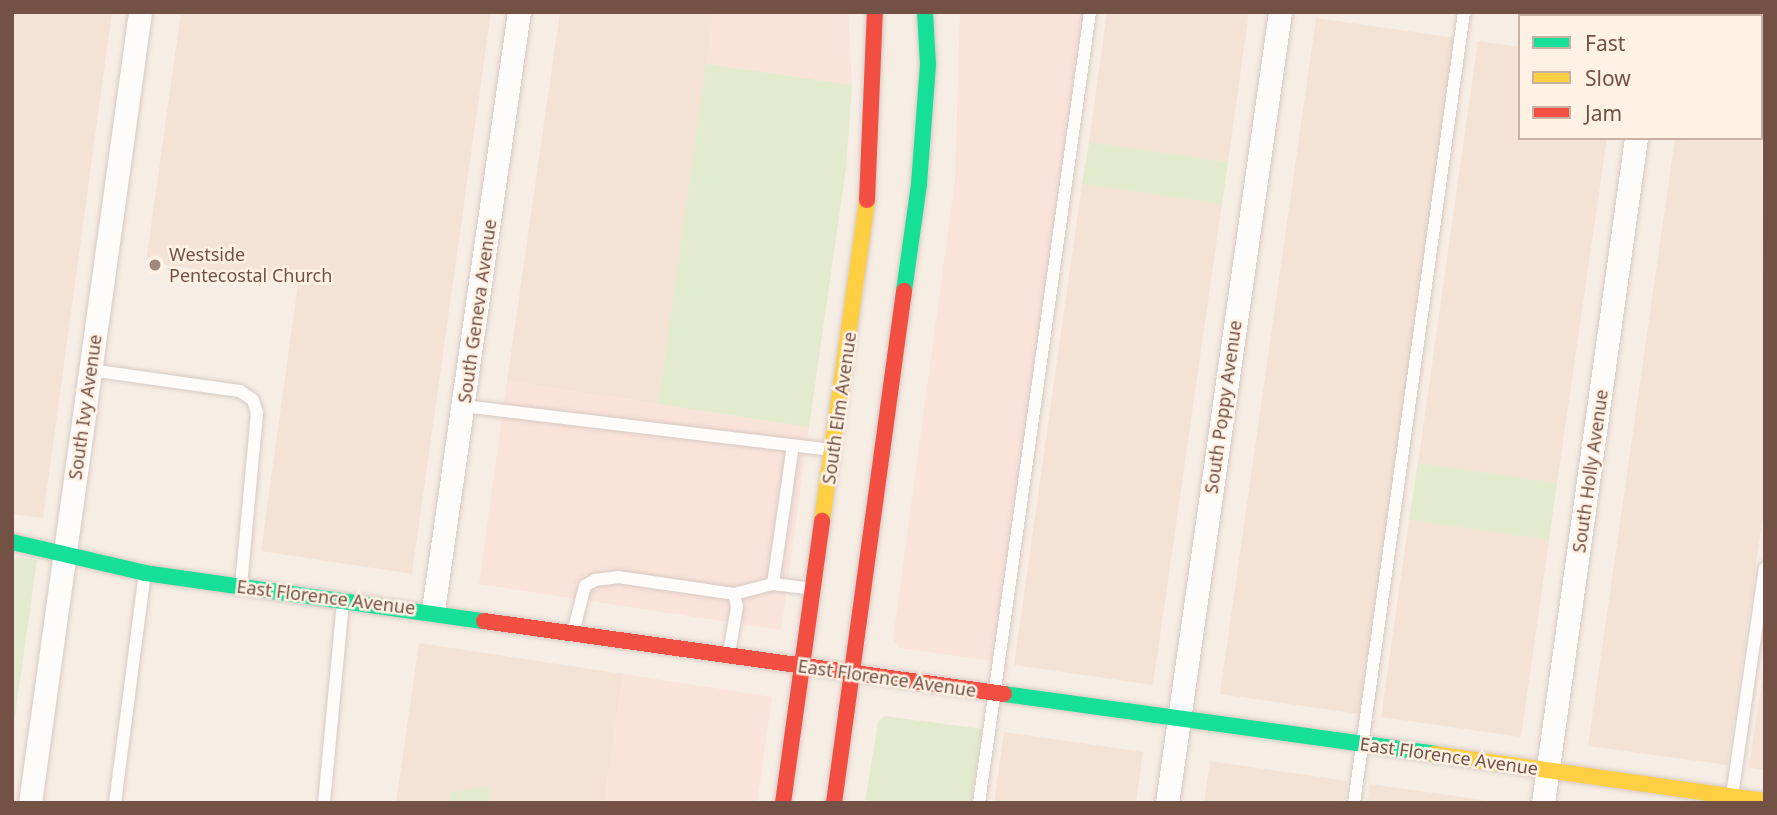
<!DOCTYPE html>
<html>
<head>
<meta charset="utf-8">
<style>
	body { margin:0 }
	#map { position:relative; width:1777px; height:815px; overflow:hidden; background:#f6ede4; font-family:"Noto Sans",sans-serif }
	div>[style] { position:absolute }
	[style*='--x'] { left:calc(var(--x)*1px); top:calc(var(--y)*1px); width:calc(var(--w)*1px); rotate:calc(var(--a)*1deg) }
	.residential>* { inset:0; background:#f4e3d5 }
	.commercial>* { inset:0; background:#fae3d9 }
	.green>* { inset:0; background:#e2ebce }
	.roads { filter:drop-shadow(0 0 2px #d7cac3) drop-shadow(0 0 2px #d7cac3) }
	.lane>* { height:12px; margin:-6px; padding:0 6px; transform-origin:6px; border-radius:6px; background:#fefcfb }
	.street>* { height:23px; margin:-11.5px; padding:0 11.5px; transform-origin:11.5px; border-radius:11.5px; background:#fefcfb }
	.fast>* { height:16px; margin:-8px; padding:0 8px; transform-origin:8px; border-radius:8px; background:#16e098 }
	.slow>* { height:16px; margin:-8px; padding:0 8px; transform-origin:8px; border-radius:8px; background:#ffcf43 }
	.jam>* { height:16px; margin:-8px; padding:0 8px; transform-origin:8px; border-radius:8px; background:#f24e42 }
	.dots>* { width:19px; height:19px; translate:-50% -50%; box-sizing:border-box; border:4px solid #fff2e4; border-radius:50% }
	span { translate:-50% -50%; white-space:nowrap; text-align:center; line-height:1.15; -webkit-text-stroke:5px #fff2e4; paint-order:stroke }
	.poi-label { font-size:18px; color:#735145 }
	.left { translate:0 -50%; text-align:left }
	.street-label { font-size:18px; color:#735145 }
	.frame { position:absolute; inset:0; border:14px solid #735145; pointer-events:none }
	.legend { position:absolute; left:1518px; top:14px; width:245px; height:126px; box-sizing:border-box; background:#fff2e4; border:2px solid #c7b2a4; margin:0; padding:9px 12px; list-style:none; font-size:21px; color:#735145 }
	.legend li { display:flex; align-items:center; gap:14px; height:35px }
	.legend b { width:35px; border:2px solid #c7b2a4 }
</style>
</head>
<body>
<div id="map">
	<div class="residential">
		<i style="clip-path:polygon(12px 12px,112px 12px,43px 518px,12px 514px)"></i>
		<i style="clip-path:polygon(181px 12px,491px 12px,412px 574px,261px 551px,298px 284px,146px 262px)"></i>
		<i style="clip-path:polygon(560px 12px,714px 12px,658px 404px,507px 381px)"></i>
		<i style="clip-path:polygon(1107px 12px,1249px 12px,1228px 162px,1089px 142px)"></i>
		<i style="clip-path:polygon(1316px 18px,1456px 38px,1359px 714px,1220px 694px)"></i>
		<i style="clip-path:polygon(1478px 41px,1520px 47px,1520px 138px,1607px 138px,1557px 483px,1418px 463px)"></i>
		<i style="clip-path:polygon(1761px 82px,1765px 502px,1727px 765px,1588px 746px,1675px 138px,1761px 138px)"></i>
		<i style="clip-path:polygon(1082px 184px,1222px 204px,1153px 685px,1014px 665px)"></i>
		<i style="clip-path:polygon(1409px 520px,1549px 540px,1521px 737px,1381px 717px)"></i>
		<i style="clip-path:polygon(419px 643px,623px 674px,604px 803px,396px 803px)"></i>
		<i style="clip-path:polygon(1765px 660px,1765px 770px,1749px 768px)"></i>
		<i style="clip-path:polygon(1004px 732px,1143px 752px,1136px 803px,994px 803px)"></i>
		<i style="clip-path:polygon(1210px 761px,1348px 781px,1344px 803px,1204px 803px)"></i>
		<i style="clip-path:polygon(1370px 784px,1505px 803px,1367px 803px)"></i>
	</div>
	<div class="commercial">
		<i style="clip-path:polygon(713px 12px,848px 12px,852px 85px,706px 64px)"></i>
		<i style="clip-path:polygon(960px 12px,1084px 12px,992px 661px,900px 648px,893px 639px,955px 180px)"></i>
		<i style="clip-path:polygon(507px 381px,809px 427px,781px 630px,479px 584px)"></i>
		<i style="clip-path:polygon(623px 674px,772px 697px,757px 803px,604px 803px)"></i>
	</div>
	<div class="green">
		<i style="clip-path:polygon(706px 64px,852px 85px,846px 168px,809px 427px,658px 404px)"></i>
		<i style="clip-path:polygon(1089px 142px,1228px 162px,1222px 204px,1082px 184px)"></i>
		<i style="clip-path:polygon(1418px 463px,1557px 483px,1549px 540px,1409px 520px)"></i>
		<i style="clip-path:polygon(12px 557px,37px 560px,12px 737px)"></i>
		<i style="clip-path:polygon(884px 716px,982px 729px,971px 803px,865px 803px,878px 722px)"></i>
		<i style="clip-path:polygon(489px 786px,491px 803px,449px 803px,451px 792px)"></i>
	</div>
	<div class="roads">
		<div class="lane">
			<i style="--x:90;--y:370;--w:151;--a:8"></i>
			<i style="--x:240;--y:391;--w:16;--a:35"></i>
			<i style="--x:253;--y:400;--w:14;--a:73"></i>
			<i style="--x:257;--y:413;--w:173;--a:95.3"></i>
			<i style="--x:463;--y:406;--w:372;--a:6.8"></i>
			<i style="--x:773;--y:584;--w:140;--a:-81.8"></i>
			<i style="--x:734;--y:594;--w:40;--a:-14.4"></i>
			<i style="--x:773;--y:584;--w:39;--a:7"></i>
			<i style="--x:573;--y:633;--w:49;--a:-75.7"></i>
			<i style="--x:585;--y:586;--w:12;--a:-31"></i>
			<i style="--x:595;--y:580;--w:23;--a:-7"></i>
			<i style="--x:618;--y:577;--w:117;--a:8.3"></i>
			<i style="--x:734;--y:594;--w:13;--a:77"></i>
			<i style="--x:737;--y:607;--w:47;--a:99.9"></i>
			<i style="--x:1732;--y:796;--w:230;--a:-81.8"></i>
			<i style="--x:115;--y:803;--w:232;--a:-82.6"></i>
			<i style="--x:324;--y:803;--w:203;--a:-84.6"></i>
			<i style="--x:979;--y:803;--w:799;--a:-82.01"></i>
			<i style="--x:1354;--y:803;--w:799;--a:-82.08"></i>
		</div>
		<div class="street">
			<i style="--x:1538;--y:12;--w:25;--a:9"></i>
			<i style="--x:1653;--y:16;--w:4;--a:-76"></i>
			<i style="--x:1761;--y:44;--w:4;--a:14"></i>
			<i style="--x:433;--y:610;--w:604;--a:-81.82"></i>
			<i style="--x:30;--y:803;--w:799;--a:-82.08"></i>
			<i style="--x:1167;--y:803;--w:799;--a:-81.87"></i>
			<i style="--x:1543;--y:803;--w:671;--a:-82.04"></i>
		</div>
		<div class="fast">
			<i style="--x:904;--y:291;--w:108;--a:-82"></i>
			<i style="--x:919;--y:184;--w:120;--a:-85.7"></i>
			<i style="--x:928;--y:64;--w:52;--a:-93.3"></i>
			<i style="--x:12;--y:542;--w:137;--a:13.1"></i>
			<i style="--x:145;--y:573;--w:342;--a:8.1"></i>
			<i style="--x:1004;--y:694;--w:434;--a:7.9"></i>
		</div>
		<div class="slow">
			<i style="--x:822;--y:521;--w:324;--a:-82"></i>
			<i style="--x:1434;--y:754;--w:334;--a:8.1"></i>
		</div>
		<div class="jam">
			<i style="--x:867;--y:200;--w:188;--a:-87.6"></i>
			<i style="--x:484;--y:621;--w:525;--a:7.99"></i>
			<i style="--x:783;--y:803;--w:285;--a:-82.1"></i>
			<i style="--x:834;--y:803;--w:517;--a:-82.21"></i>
		</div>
	</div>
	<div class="dots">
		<i style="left:155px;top:265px;background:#a1887d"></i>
	</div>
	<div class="poi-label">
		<span class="left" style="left:169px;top:265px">Westside<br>Pentecostal Church</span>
	</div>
	<div class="street-label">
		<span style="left:477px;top:311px;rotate:-82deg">South Geneva Avenue</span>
		<span style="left:85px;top:407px;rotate:-82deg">South Ivy Avenue</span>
		<span style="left:1223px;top:407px;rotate:-82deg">South Poppy Avenue</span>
		<span style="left:839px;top:408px;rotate:-82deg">South Elm Avenue</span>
		<span style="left:1590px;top:471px;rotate:-82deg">South Holly Avenue</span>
		<span style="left:326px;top:597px;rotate:7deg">East Florence Avenue</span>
		<span style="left:887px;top:678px;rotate:8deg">East Florence Avenue</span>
		<span style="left:1449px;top:756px;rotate:8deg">East Florence Avenue</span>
	</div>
	<div class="frame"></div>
	<ul class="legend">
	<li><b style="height:9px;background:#16e098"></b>Fast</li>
	<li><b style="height:9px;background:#ffcf43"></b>Slow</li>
	<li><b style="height:9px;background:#f24e42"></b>Jam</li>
	</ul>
</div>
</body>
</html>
